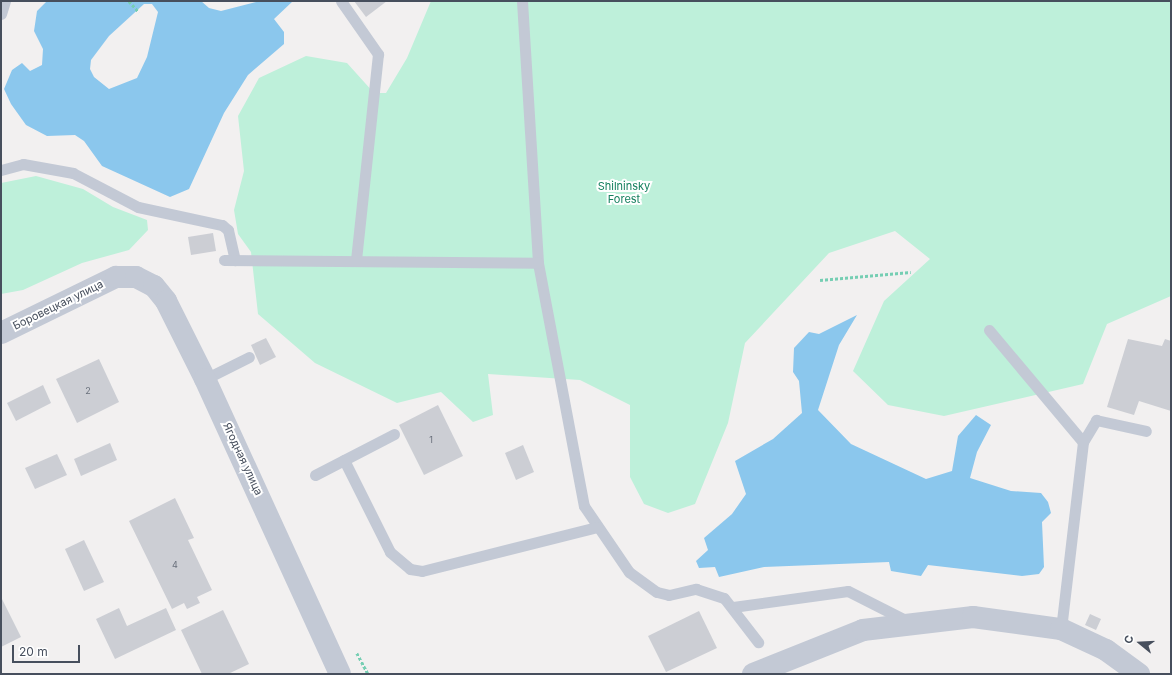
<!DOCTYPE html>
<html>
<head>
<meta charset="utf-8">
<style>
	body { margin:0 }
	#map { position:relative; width:1172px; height:675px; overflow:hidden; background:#f2f0f0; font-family:Inter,sans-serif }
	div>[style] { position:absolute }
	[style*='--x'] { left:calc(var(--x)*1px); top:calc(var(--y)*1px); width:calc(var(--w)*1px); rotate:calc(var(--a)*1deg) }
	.green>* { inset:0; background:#bef0da }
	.water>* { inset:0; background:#8bc7ed }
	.building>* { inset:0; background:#ccced4 }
	.path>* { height:2.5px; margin-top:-1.25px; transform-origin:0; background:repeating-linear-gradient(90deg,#76ceb3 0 3px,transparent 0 5px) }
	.service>* { height:11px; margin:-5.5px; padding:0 5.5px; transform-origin:5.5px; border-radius:5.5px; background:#c3c9d5 }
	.tertiary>* { height:22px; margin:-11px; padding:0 11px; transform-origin:11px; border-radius:11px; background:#c3c9d5 }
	span { translate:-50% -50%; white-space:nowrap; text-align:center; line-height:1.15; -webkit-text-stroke:4px #fff; paint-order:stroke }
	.number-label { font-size:9px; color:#686f7b }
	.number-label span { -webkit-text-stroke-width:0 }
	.park-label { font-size:11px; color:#16805f }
	.street-label { font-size:11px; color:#474f5d }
	.frame { position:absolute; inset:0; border:2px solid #474f5d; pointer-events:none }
	.north { position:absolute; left:1120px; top:623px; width:40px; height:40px; -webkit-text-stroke:3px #fff; paint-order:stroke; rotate:288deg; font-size:11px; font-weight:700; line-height:16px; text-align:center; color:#474f5d }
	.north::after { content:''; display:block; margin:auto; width:14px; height:18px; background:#474f5d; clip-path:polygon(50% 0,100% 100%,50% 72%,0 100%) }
	.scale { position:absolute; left:12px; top:645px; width:68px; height:18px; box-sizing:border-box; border:2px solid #474f5d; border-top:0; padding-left:5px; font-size:12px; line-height:14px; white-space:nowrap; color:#474f5d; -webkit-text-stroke:3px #fff; paint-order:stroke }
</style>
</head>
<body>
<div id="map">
	<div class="green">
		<i style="clip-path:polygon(431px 1px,1171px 1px,1171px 296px,1107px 324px,1083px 384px,944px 416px,888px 405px,853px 371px,884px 301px,930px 259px,895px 231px,829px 253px,745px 343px,728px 423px,695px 504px,668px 513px,644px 504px,630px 477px,630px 405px,580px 380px,488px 374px,493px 415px,473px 422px,441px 392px,397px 403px,315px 363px,258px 314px,251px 252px,238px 234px,234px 210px,244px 171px,238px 116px,259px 78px,306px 56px,347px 63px,374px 93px,386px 93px,407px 58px)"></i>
		<i style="clip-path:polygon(36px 176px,83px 189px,113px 207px,147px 220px,148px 230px,129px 250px,82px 263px,23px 290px,1px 294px,1px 183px)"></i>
	</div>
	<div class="water">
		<i style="clip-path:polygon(evenodd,47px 1px,201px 1px,209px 8px,221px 11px,260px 1px,293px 1px,274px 19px,284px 32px,284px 44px,248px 75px,224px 113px,189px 189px,170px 197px,102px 166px,84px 141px,75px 135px,47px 136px,26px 125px,11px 104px,4px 89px,12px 70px,22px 63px,30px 71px,42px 65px,43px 49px,34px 31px,37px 11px,47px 1px,144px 4px,152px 4px,158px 12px,147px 57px,137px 78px,109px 89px,94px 77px,90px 69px,91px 60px,109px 36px,144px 4px)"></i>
		<i style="clip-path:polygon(857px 315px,839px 345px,818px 410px,851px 444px,926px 479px,952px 471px,958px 436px,976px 415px,991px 425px,977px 452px,970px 478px,1011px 491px,1041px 493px,1048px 502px,1051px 513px,1042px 522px,1044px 567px,1039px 574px,1022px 576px,928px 565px,921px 576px,891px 571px,889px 562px,764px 567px,719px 577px,715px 567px,699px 568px,696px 561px,708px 550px,704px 538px,732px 514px,746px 494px,735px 461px,773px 439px,802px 413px,799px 381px,793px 372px,794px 348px,809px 332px,819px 334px)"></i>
	</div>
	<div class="building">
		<i style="clip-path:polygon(354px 1px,387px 1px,366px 17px)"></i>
		<i style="clip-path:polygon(213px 233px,216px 251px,191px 255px,188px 237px)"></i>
		<i style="clip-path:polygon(266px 338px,276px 357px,260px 365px,251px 345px)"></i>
		<i style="clip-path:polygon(1128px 339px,1162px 346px,1165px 339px,1171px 341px,1171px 411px,1139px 401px,1134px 415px,1107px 407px)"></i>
		<i style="clip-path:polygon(99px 359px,119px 402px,77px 423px,56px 379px)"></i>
		<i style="clip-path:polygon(43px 385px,51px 403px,16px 421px,7px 403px)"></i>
		<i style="clip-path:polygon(438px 405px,463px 456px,424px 475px,399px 425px)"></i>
		<i style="clip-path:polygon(110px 443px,117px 460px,81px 476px,74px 459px)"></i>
		<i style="clip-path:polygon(523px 445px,534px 472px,516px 480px,505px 453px)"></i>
		<i style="clip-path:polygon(57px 454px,67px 475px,35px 489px,25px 468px)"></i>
		<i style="clip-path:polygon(175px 498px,194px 538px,188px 540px,212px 590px,197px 597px,200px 603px,187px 609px,184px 603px,172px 609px,129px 521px)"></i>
		<i style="clip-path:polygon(84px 540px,104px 582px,84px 591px,65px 549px)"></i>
		<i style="clip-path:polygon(1px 597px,21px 637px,1px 647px)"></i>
		<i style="clip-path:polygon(119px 608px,127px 626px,166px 608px,176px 630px,115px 659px,96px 619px)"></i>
		<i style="clip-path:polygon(223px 610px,249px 664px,228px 674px,202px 674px,181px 630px)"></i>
		<i style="clip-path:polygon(699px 611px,717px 648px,666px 672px,648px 636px)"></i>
		<i style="clip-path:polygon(1090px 614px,1101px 619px,1096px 630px,1085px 625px)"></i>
	</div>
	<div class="path">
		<i style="--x:129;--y:1;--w:15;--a:48"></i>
		<i style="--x:820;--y:280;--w:91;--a:-5"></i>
		<i style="--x:357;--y:653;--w:24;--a:62"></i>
	</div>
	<div class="service">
		<i style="--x:341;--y:1;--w:65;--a:55.1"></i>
		<i style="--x:378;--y:54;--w:208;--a:96.1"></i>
		<i style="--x:522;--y:1;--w:262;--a:86.5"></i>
		<i style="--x:538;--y:263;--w:247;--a:79.3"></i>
		<i style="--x:584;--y:506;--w:80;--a:55.7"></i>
		<i style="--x:629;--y:572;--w:34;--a:36"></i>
		<i style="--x:657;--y:592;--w:12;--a:14"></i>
		<i style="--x:669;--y:595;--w:28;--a:-13"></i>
		<i style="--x:696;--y:589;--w:29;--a:18"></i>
		<i style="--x:724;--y:598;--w:56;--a:52.3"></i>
		<i style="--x:1;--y:14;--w:14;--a:-73"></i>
		<i style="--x:1;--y:170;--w:23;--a:-15"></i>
		<i style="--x:23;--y:164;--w:51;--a:10.2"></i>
		<i style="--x:73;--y:173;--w:73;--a:27.6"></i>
		<i style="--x:138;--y:207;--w:86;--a:12.1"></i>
		<i style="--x:222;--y:225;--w:8;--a:40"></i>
		<i style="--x:228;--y:230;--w:31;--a:77"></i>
		<i style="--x:224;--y:260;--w:314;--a:0.5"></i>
		<i style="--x:989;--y:330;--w:146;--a:50"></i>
		<i style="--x:1083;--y:442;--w:188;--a:96.7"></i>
		<i style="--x:205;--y:379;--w:49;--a:-26.6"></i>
		<i style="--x:1083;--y:442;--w:26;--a:-59"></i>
		<i style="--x:1096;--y:420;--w:51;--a:12.4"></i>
		<i style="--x:344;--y:460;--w:103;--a:63.4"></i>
		<i style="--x:390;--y:552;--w:26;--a:40"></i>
		<i style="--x:410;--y:569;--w:12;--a:9"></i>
		<i style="--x:422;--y:571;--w:180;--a:-14.1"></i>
		<i style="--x:315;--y:475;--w:89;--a:-27.4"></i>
		<i style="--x:733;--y:607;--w:116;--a:-7.9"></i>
		<i style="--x:848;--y:591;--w:68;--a:26.9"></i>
	</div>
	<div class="tertiary">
		<i style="--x:1;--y:333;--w:128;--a:-26"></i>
		<i style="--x:116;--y:277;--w:20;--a:0"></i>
		<i style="--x:136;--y:277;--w:20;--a:27"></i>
		<i style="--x:154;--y:286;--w:19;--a:51"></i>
		<i style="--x:166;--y:301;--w:87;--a:63.4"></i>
		<i style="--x:205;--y:379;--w:324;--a:65.4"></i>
		<i style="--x:753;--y:674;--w:118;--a:-21.8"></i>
		<i style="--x:863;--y:630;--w:111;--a:-6.7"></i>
		<i style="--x:973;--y:617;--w:89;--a:7.8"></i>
		<i style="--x:1061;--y:629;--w:50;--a:25"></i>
		<i style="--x:1106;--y:650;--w:41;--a:36"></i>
	</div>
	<div class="number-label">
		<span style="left:88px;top:391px">2</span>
		<span style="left:431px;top:440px">1</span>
		<span style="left:175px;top:565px">4</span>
	</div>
	<div class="park-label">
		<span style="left:624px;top:193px">Shilninsky<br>Forest</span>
	</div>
	<div class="street-label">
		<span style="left:58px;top:305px;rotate:-26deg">Боровецкая улица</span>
		<span style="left:243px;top:459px;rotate:65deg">Ягодная улица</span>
	</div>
	<div class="frame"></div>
	<div class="north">С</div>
	<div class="scale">20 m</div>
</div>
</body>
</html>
